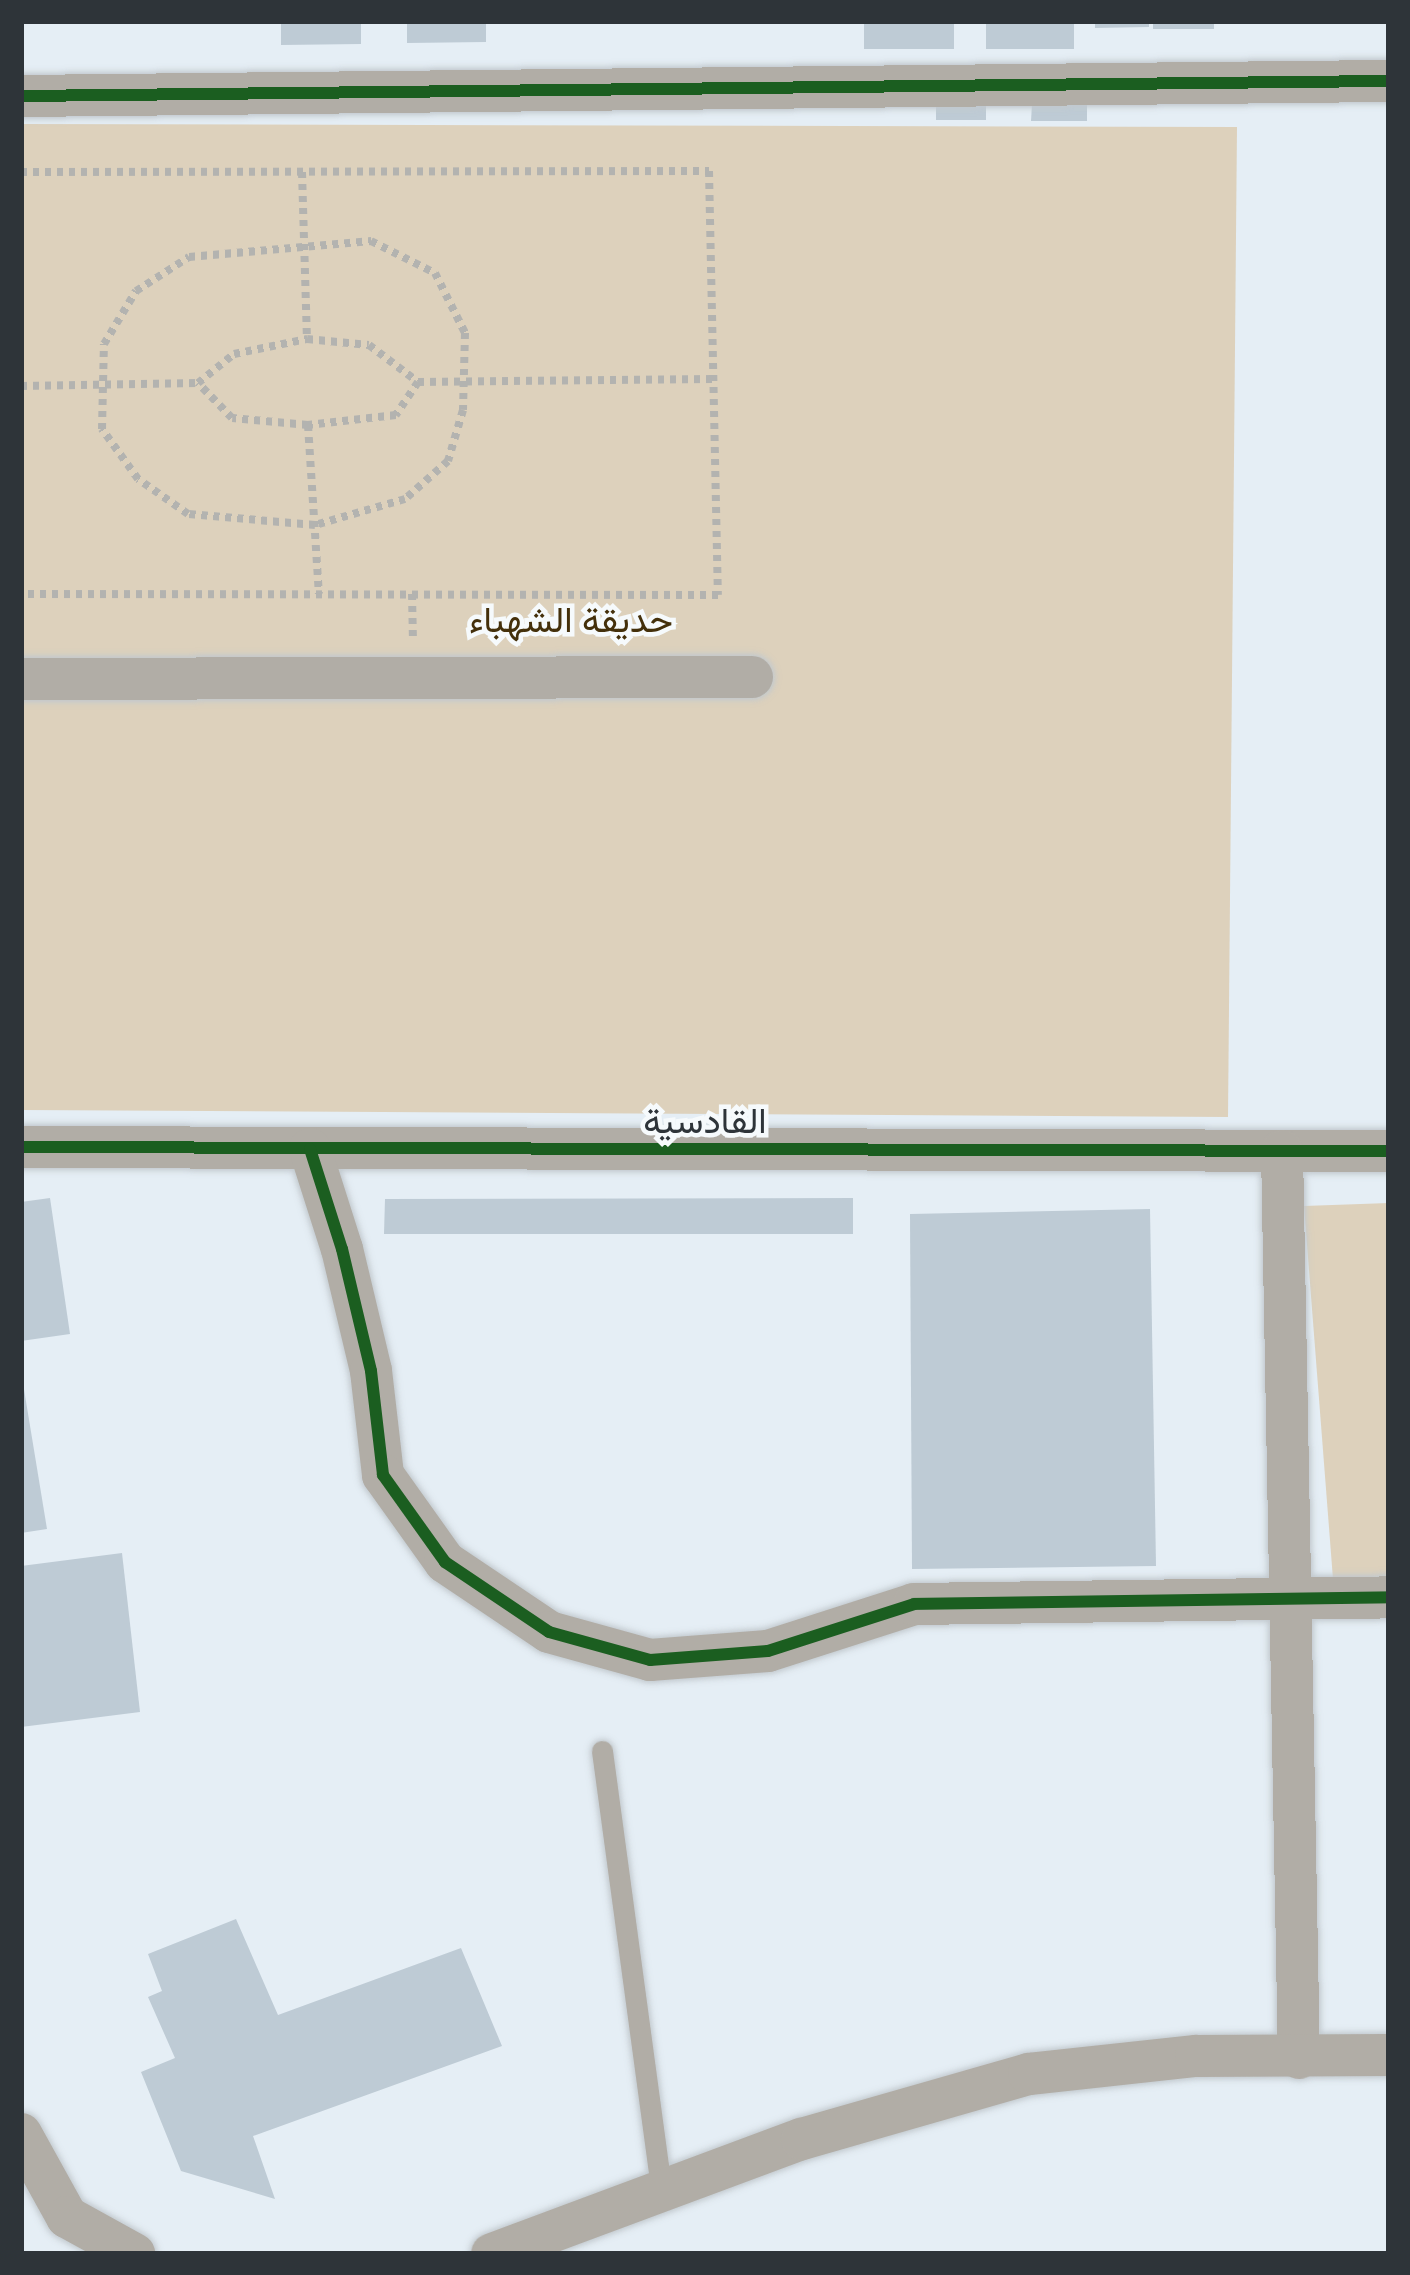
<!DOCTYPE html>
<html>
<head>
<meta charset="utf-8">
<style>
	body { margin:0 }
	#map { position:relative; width:1410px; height:2275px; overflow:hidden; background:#e5eef5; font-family:"Open Sans",Vazirmatn,sans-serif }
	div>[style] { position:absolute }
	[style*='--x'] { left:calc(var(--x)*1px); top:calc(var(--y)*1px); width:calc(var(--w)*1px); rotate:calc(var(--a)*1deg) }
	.green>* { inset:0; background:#ddd1bc }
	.building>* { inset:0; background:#becbd5 }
	.path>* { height:8px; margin-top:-4px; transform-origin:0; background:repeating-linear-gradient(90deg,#b3b3b0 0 6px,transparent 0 12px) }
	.roads { filter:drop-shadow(0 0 3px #c2c9ce) drop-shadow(0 0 3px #c2c9ce) }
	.service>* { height:21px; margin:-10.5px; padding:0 10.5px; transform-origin:10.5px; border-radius:10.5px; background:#b1ada6 }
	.minor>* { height:42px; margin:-21px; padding:0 21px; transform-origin:21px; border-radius:21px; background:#b1ada6 }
	.cycleway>* { height:12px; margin:-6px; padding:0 6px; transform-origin:6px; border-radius:6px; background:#1b5e20 }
	span { translate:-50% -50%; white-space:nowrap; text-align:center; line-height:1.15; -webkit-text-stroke:9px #f6fafc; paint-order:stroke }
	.park-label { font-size:36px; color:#44300b }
	.street-label { font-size:36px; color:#2e3439 }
	.frame { position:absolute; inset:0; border:24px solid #2e3439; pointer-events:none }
</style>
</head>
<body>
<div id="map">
	<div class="green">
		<i style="clip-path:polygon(21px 124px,1237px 127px,1228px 1117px,21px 1110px)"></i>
		<i style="clip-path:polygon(1389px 1203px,1389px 1579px,1333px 1579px,1304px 1206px)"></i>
	</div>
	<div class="building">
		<i style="clip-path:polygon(281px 21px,361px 21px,361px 44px,281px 45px)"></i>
		<i style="clip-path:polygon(407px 21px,486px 21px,486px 42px,407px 43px)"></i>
		<i style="clip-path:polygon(864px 21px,954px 21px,954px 49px,864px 49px)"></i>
		<i style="clip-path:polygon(986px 21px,1074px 21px,1074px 49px,986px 49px)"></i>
		<i style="clip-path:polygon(1095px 21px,1149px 21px,1149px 27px,1095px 28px)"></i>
		<i style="clip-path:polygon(1153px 21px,1214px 21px,1214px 29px,1153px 29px)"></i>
		<i style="clip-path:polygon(936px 102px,986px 102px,986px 120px,936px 120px)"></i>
		<i style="clip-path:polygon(1087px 103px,1087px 121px,1031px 121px,1032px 104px)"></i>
		<i style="clip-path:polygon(50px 1198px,70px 1334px,21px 1341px,21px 1202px)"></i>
		<i style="clip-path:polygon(853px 1198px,853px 1234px,384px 1234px,385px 1199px)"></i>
		<i style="clip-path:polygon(1150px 1209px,1156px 1566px,912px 1569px,910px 1214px)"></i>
		<i style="clip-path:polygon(21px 1371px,47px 1529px,21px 1533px)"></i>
		<i style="clip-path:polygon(122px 1553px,140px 1712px,21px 1727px,21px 1566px)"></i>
		<i style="clip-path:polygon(236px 1919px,278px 2015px,461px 1948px,502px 2046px,253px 2136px,275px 2199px,181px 2171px,141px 2072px,175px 2058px,148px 1997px,162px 1991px,148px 1954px)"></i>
	</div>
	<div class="path">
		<i style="--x:21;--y:172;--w:688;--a:-0.08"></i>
		<i style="--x:709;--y:171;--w:424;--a:88.8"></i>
		<i style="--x:718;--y:595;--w:697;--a:-179.92"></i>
		<i style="--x:302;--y:172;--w:167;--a:88.3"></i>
		<i style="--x:371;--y:241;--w:72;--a:26.6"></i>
		<i style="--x:435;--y:273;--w:67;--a:63.4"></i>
		<i style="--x:465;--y:333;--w:77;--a:91.5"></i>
		<i style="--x:463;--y:410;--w:53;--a:106.4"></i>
		<i style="--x:448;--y:461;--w:57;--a:138.5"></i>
		<i style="--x:405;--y:499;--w:94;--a:163.9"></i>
		<i style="--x:315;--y:525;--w:127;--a:-175"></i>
		<i style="--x:188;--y:514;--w:61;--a:-145"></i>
		<i style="--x:138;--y:479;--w:62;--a:-125.8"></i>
		<i style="--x:102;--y:429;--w:85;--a:-88.7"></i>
		<i style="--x:104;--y:344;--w:62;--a:-58.9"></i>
		<i style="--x:136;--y:291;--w:63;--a:-32.7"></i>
		<i style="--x:189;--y:257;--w:183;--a:-5"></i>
		<i style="--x:418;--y:382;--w:295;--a:-0.6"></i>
		<i style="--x:21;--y:386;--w:177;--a:-1"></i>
		<i style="--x:198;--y:383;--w:46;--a:-38.9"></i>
		<i style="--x:234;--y:354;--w:75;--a:-11.6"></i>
		<i style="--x:307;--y:339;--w:62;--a:5.5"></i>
		<i style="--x:369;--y:345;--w:61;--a:37.1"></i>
		<i style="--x:418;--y:382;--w:40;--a:124"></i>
		<i style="--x:396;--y:415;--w:89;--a:173.5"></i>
		<i style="--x:308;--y:425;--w:76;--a:-174.7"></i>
		<i style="--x:232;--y:418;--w:49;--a:-134.2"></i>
		<i style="--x:308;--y:425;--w:169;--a:86.3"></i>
		<i style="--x:412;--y:594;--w:46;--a:88.8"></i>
	</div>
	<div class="roads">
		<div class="service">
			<i style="--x:602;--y:1751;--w:445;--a:82.3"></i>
		</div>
		<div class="minor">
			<i style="--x:21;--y:96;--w:1368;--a:-0.63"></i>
			<i style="--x:21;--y:679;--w:731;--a:-0.16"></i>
			<i style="--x:21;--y:1147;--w:1368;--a:0.17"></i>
			<i style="--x:310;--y:1149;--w:105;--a:72.3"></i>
			<i style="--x:342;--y:1249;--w:125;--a:76.6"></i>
			<i style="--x:371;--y:1371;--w:105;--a:83.4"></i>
			<i style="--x:383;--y:1475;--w:107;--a:54.5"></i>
			<i style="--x:445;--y:1562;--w:125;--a:33.9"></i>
			<i style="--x:549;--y:1632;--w:105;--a:15.5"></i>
			<i style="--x:650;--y:1660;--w:118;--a:-4.4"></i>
			<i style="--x:768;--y:1651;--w:153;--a:-17.8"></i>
			<i style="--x:914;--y:1604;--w:475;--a:-0.8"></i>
			<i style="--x:1282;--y:1151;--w:907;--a:88.93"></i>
			<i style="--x:21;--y:2134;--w:95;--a:61"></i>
			<i style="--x:67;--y:2217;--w:77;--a:28.9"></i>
			<i style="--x:492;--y:2254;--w:331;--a:-20.4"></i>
			<i style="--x:802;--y:2139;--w:236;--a:-16"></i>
			<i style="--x:1029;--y:2074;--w:168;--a:-6.2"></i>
			<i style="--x:1196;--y:2056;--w:193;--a:-0.3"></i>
		</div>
	</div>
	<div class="cycleway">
		<i style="--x:21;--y:96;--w:1368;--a:-0.63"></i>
		<i style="--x:21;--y:1147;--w:1368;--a:0.17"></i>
		<i style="--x:310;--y:1149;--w:105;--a:72.3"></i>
		<i style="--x:342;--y:1249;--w:125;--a:76.6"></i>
		<i style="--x:371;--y:1371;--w:105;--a:83.4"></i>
		<i style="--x:383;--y:1475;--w:107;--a:54.5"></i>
		<i style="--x:445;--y:1562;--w:125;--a:33.9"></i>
		<i style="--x:549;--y:1632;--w:105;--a:15.5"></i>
		<i style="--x:650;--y:1660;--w:118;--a:-4.4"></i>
		<i style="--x:768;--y:1651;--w:153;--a:-17.8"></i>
		<i style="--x:914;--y:1604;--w:475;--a:-0.8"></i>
	</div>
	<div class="park-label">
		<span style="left:571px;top:619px">حديقة الشهباء</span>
	</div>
	<div class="street-label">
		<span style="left:705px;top:1120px">القادسية</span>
	</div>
	<div class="frame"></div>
</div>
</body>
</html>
